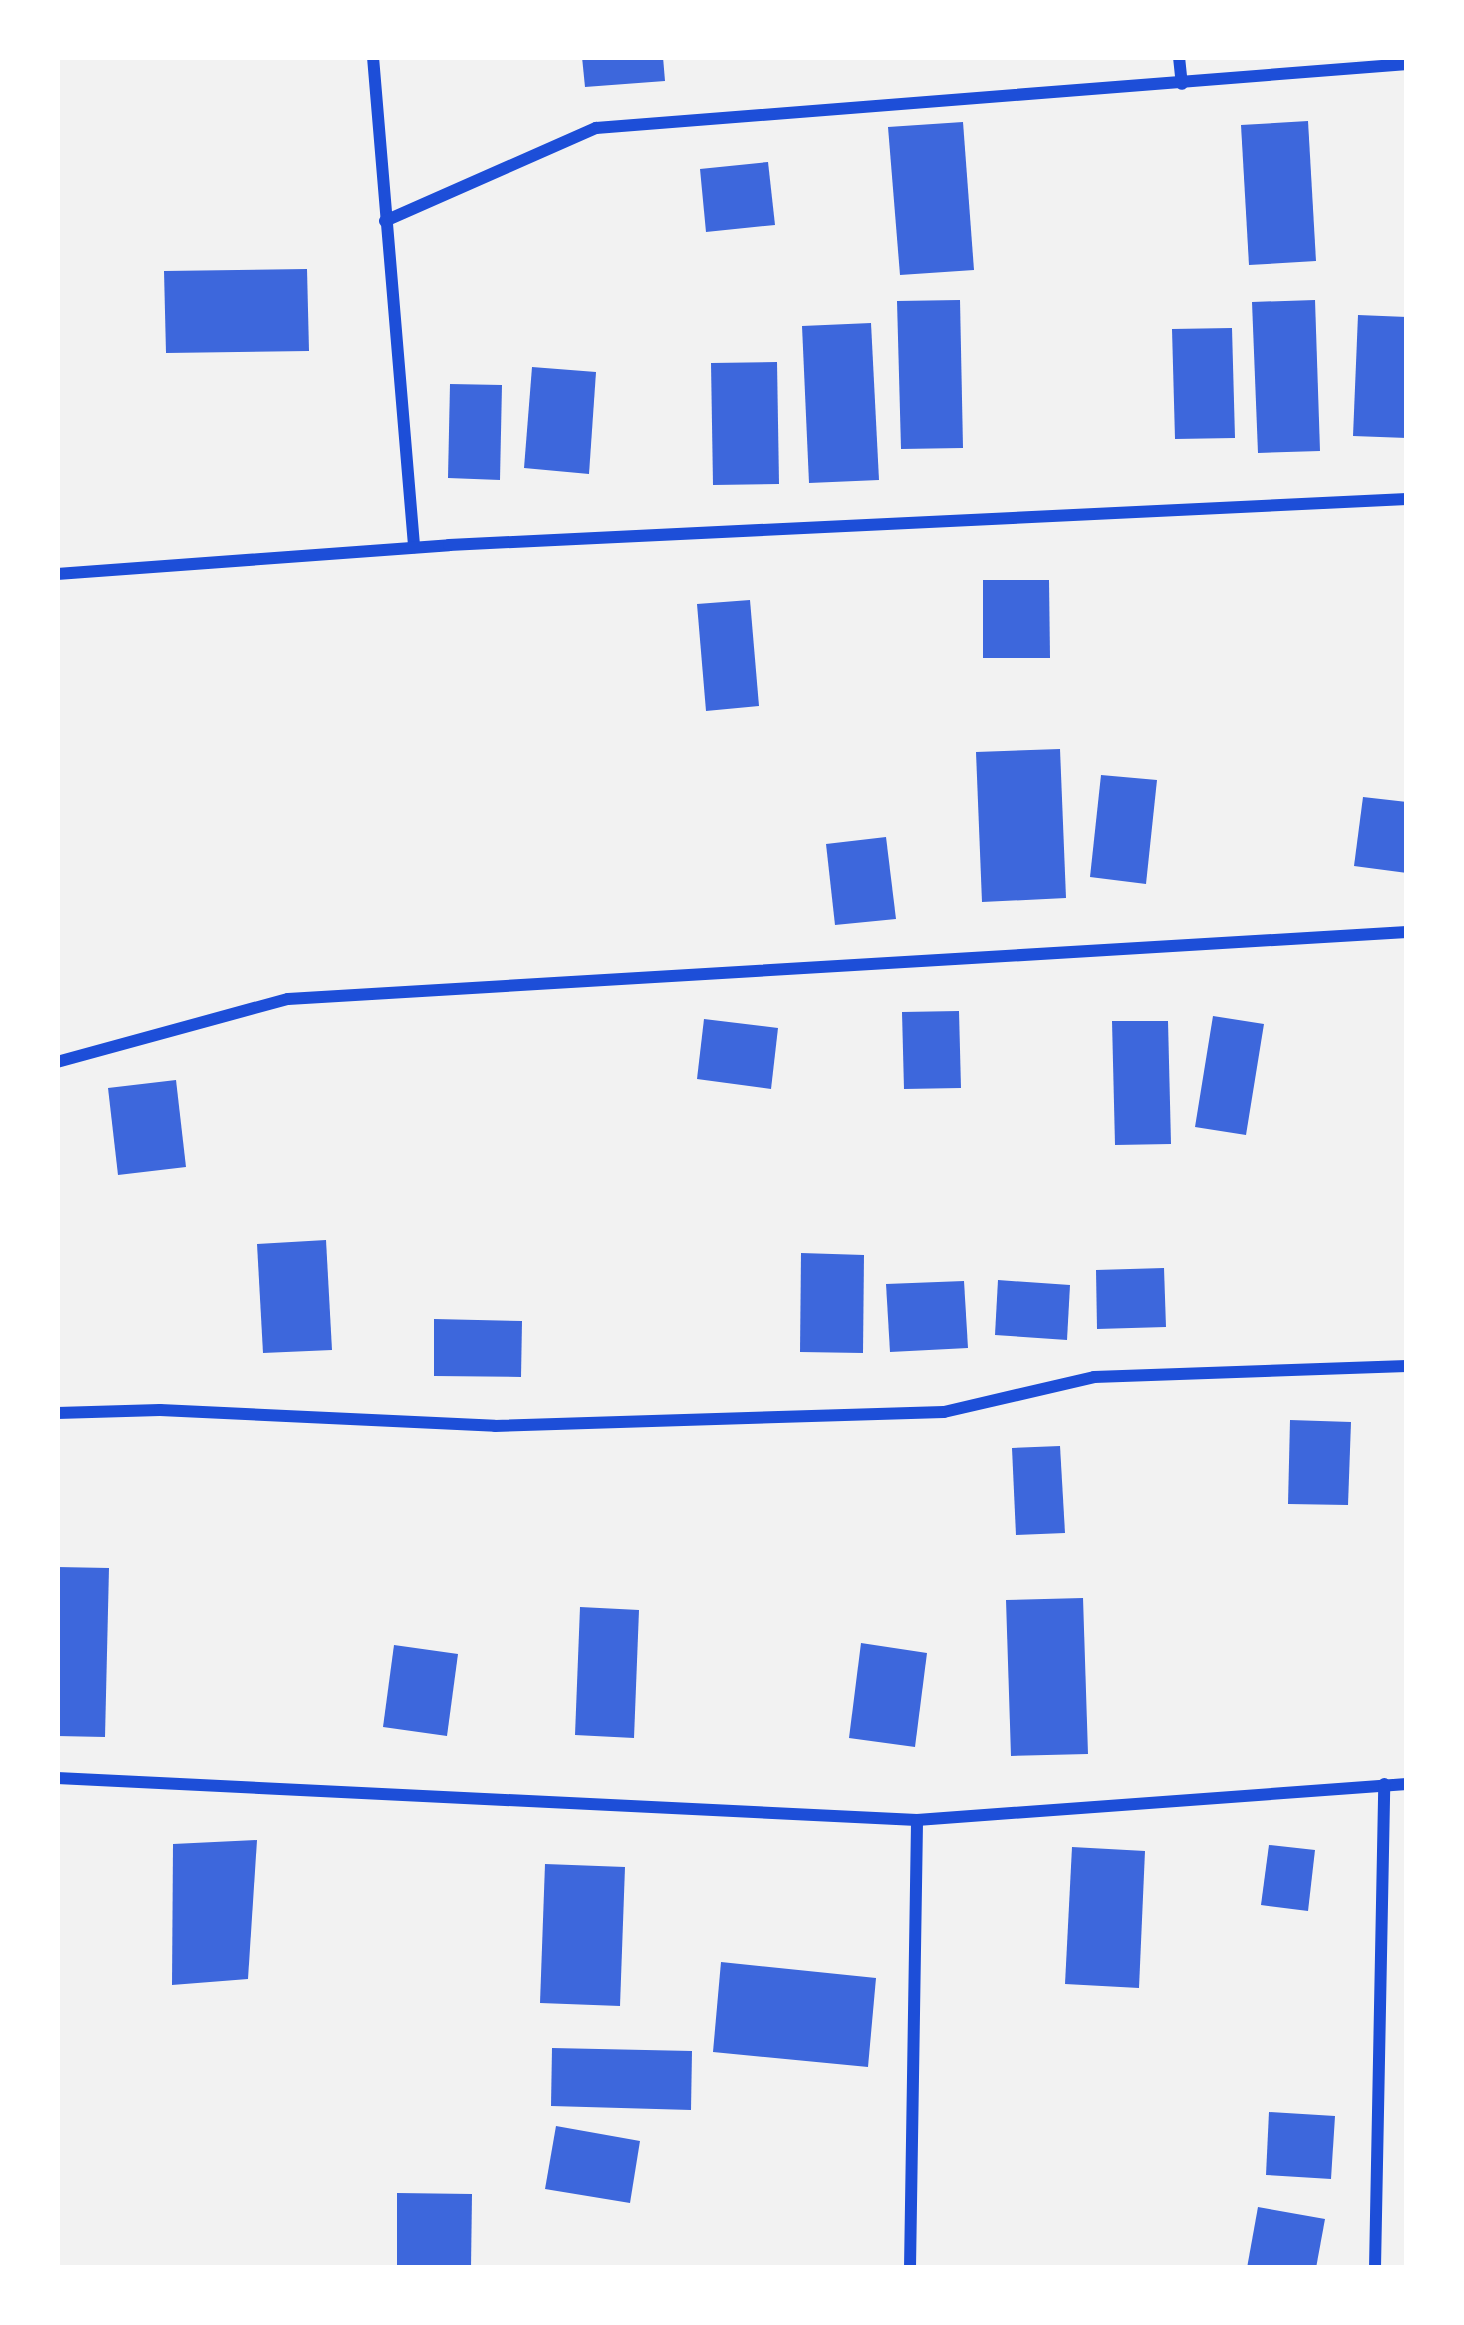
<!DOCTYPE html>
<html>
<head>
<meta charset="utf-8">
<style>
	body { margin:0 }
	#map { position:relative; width:1464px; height:2325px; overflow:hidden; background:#f2f2f2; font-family:Mulish,sans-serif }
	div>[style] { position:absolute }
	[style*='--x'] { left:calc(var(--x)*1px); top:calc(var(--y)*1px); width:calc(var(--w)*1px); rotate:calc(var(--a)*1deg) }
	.building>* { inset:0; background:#3d67dc }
	.minor>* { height:12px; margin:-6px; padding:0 6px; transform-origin:6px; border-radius:6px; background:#1d4ed8 }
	span { translate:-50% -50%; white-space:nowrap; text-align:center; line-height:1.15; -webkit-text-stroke:9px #fff; paint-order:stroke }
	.frame { position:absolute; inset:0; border:60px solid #fff; pointer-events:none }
</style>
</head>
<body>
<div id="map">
	<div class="building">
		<i style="clip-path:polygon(582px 57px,663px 57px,665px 81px,585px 87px)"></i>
		<i style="clip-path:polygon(1308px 121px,1316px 261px,1249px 265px,1241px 125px)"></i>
		<i style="clip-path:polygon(963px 122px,974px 270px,900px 275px,888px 127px)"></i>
		<i style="clip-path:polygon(768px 162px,775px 225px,706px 232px,700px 169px)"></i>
		<i style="clip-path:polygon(307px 269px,309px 351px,166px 353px,164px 271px)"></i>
		<i style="clip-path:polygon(960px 300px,963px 448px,901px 449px,897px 301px)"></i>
		<i style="clip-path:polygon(1315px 300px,1320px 451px,1258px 453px,1252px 302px)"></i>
		<i style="clip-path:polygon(1358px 315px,1407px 317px,1407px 438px,1353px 436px)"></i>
		<i style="clip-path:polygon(871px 323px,879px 480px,809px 483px,802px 326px)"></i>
		<i style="clip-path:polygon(1232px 328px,1235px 438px,1175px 439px,1172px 329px)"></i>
		<i style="clip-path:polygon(777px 362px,779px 484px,713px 485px,711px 363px)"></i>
		<i style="clip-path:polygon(532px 367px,596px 372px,589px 474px,524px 468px)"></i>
		<i style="clip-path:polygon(450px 384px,502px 385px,500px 480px,448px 478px)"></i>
		<i style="clip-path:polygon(983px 580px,1049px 580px,1050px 658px,983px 658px)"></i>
		<i style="clip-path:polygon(750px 600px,759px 706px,706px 711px,697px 604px)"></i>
		<i style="clip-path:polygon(1060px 749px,1066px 898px,982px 902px,976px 752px)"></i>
		<i style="clip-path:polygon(1101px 775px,1157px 780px,1146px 884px,1090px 877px)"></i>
		<i style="clip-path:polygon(1363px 797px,1407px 802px,1407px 873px,1354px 866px)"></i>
		<i style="clip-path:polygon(886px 837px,896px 919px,835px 925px,826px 844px)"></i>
		<i style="clip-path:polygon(959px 1011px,961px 1088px,904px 1089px,902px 1012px)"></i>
		<i style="clip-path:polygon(1213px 1016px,1264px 1024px,1246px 1135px,1195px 1127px)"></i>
		<i style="clip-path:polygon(704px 1019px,778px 1028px,771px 1089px,697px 1079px)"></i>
		<i style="clip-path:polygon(1112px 1021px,1168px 1021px,1171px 1144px,1115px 1145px)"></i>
		<i style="clip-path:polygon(176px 1080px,186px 1167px,118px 1175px,108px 1088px)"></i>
		<i style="clip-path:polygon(326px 1240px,332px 1350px,263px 1353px,257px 1244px)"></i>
		<i style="clip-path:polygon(801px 1253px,864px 1255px,863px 1353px,800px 1352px)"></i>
		<i style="clip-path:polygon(1164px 1268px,1166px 1327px,1097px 1329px,1096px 1270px)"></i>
		<i style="clip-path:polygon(998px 1280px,1070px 1285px,1067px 1340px,995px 1335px)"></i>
		<i style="clip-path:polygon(964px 1281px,968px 1348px,890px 1352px,886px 1284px)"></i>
		<i style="clip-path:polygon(434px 1319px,522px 1321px,521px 1377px,434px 1376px)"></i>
		<i style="clip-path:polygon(1290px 1420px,1351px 1422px,1348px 1505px,1288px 1504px)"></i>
		<i style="clip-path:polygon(1060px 1446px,1065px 1533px,1016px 1535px,1012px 1448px)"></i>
		<i style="clip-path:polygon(57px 1567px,109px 1568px,105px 1737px,57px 1736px)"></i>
		<i style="clip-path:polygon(1083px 1598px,1088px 1754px,1011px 1756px,1006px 1600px)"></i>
		<i style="clip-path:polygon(580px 1607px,639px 1610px,634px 1738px,575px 1735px)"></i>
		<i style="clip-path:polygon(861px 1643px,927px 1653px,915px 1747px,849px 1738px)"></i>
		<i style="clip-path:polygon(394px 1645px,458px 1654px,447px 1736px,383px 1727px)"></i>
		<i style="clip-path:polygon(257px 1840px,248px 1979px,172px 1985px,173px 1844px)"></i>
		<i style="clip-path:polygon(1269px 1845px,1315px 1850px,1308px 1911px,1261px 1905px)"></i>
		<i style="clip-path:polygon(1072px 1847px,1145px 1851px,1139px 1988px,1065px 1984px)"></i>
		<i style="clip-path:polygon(545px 1864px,625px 1867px,620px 2006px,540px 2003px)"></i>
		<i style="clip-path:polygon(721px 1962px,876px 1978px,868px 2067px,713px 2052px)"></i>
		<i style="clip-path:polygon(552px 2048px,692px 2051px,691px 2110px,551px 2106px)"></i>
		<i style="clip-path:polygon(1269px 2112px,1335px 2116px,1331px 2179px,1266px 2175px)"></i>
		<i style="clip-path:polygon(556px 2126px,640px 2141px,630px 2203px,545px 2189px)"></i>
		<i style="clip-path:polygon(397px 2193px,472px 2194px,471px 2268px,397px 2268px)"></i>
		<i style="clip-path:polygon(1258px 2207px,1325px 2219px,1316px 2268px,1247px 2268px)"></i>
	</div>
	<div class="minor">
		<i style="--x:373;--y:57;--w:492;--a:85.2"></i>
		<i style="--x:1179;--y:57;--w:27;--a:84"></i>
		<i style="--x:385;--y:221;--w:231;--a:-23.8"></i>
		<i style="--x:596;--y:128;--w:814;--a:-4.51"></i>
		<i style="--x:57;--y:574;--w:393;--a:-4.2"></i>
		<i style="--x:449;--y:545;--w:959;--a:-2.75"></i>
		<i style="--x:57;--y:1062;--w:239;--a:-15.3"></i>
		<i style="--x:288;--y:999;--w:1121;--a:-3.43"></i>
		<i style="--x:57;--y:1413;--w:103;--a:-1.7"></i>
		<i style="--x:160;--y:1410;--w:335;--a:2.7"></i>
		<i style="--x:495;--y:1426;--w:449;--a:-1.8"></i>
		<i style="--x:944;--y:1412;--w:154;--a:-13.1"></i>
		<i style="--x:1094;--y:1377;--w:313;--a:-2"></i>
		<i style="--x:57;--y:1778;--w:861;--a:2.8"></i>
		<i style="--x:917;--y:1820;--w:491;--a:-4.2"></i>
		<i style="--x:910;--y:2268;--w:448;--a:-89.1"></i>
		<i style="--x:1375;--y:2268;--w:484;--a:-88.9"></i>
	</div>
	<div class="frame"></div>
</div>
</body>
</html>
